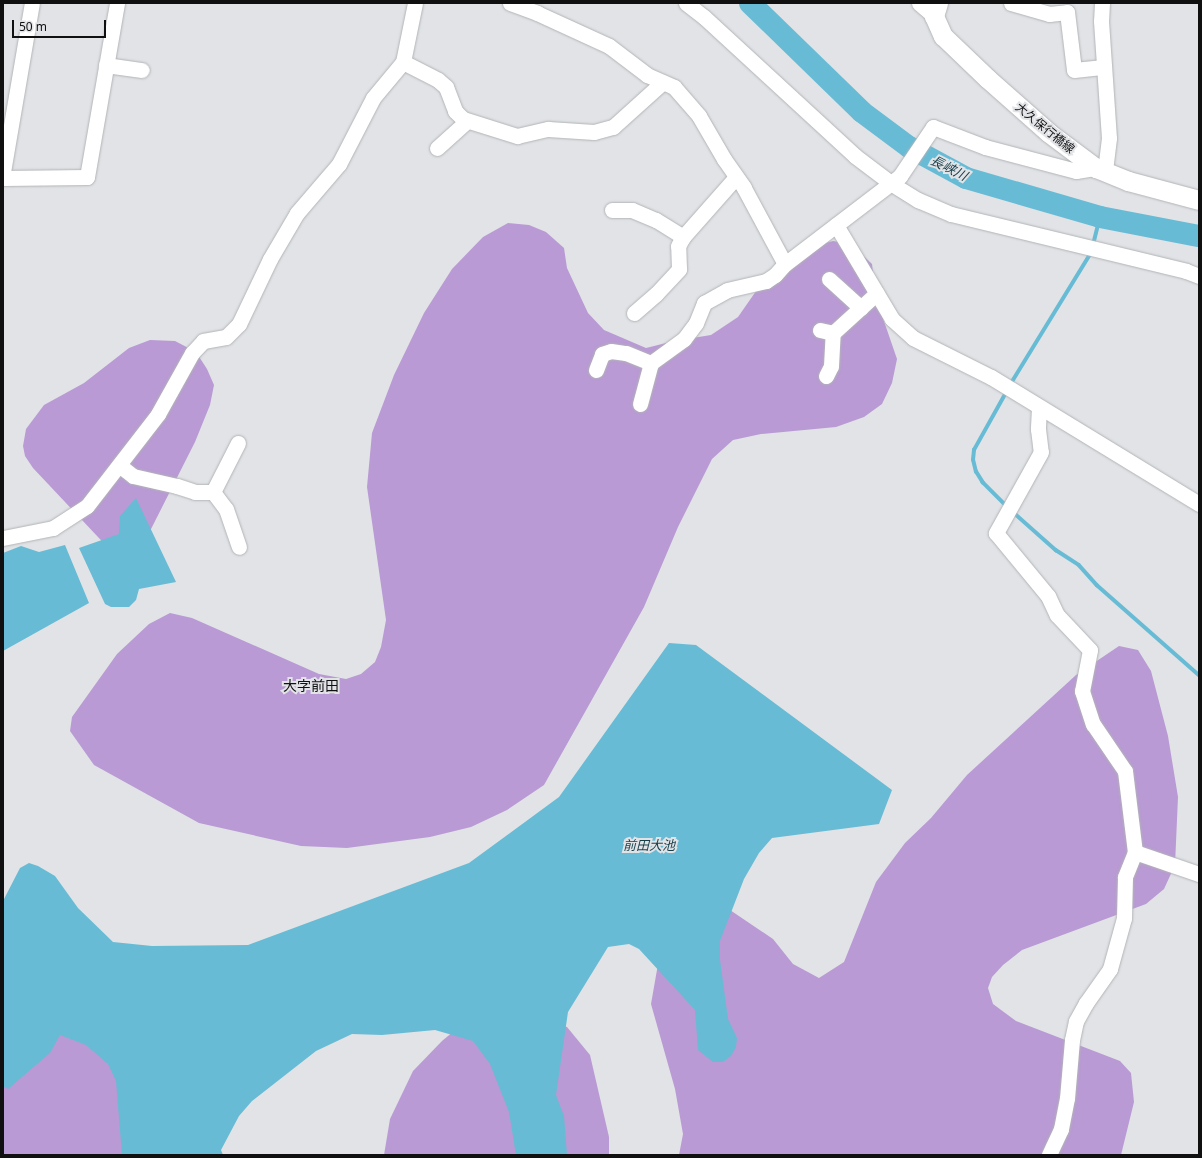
<!DOCTYPE html>
<html>
<head>
<meta charset="utf-8">
<style>
	body { margin:0 }
	#map { position:relative; width:1202px; height:1158px; overflow:hidden; background:#e1e3e6; font-family:"Noto Sans","Noto Sans JP",sans-serif }
	div>[style] { position:absolute }
	[style*='--x'] { left:calc(var(--x)*1px); top:calc(var(--y)*1px); width:calc(var(--w)*1px); rotate:calc(var(--a)*1deg) }
	.forest>* { inset:0; background:#b99ad4 }
	.water>* { inset:0; background:#67bbd5 }
	.stream>* { height:3.5px; margin:-1.75px; padding:0 1.75px; transform-origin:1.75px; border-radius:1.75px; background:#67bbd5 }
	.river>* { height:22px; margin:-11px; padding:0 11px; transform-origin:11px; border-radius:11px; background:#67bbd5 }
	.roads { filter:drop-shadow(0 0 1px #b2b4b7) drop-shadow(0 0 1px #b2b4b7) }
	.minor>* { height:15px; margin:-7.5px; padding:0 7.5px; transform-origin:7.5px; border-radius:7.5px; background:#fff }
	.major>* { height:19px; margin:-9.5px; padding:0 9.5px; transform-origin:9.5px; border-radius:9.5px; background:#fff }
	span { translate:-50% -50%; white-space:nowrap; text-align:center; line-height:1.15; -webkit-text-stroke:4px #e1e3e6; paint-order:stroke }
	.street-label { font-size:12px; color:#101011 }
	.water-label { font-size:13px; color:#163e49; font-style:italic }
	.quarter-label { font-size:14px; color:#101011 }
	.frame { position:absolute; inset:0; border:4px solid #101011; pointer-events:none }
	.scale { position:absolute; left:12px; top:20px; width:94px; height:18px; box-sizing:border-box; border:2px solid #101011; border-top:0; padding-left:5px; font-size:12px; line-height:14px; white-space:nowrap; color:#101011; -webkit-text-stroke:3px #e1e3e6; paint-order:stroke }
</style>
</head>
<body>
<div id="map">
	<div class="forest">
		<i style="clip-path:polygon(508px 223px,529px 225px,546px 232px,564px 248px,567px 268px,588px 313px,604px 330px,646px 348px,674px 341px,711px 335px,738px 317px,761px 284px,809px 247px,833px 241px,851px 244px,872px 264px,876px 298px,897px 359px,892px 383px,882px 404px,864px 417px,836px 427px,761px 434px,733px 440px,712px 459px,678px 527px,644px 607px,544px 785px,507px 810px,471px 827px,430px 837px,347px 848px,301px 846px,199px 823px,94px 765px,70px 731px,72px 717px,117px 654px,149px 624px,170px 613px,192px 618px,319px 674px,346px 679px,361px 674px,375px 662px,381px 647px,386px 620px,367px 487px,372px 433px,394px 375px,424px 313px,452px 269px,483px 237px)"></i>
		<i style="clip-path:polygon(150px 340px,175px 341px,196px 352px,207px 369px,214px 385px,210px 405px,195px 442px,148px 535px,114px 554px,33px 468px,25px 456px,23px 446px,26px 429px,44px 405px,84px 383px,129px 348px)"></i>
		<i style="clip-path:polygon(1119px 646px,1138px 650px,1151px 671px,1168px 736px,1178px 797px,1175px 865px,1164px 889px,1146px 904px,1022px 950px,1003px 965px,992px 977px,988px 988px,993px 1004px,1016px 1021px,1120px 1061px,1131px 1073px,1134px 1102px,1121px 1155px,679px 1155px,683px 1134px,675px 1089px,651px 1004px,661px 947px,730px 910px,773px 939px,793px 964px,819px 978px,844px 962px,876px 882px,905px 843px,931px 818px,967px 775px,1076px 675px)"></i>
		<i style="clip-path:polygon(483px 1007px,528px 1015px,567px 1027px,590px 1055px,609px 1137px,609px 1155px,384px 1155px,390px 1119px,413px 1071px,442px 1041px)"></i>
		<i style="clip-path:polygon(75px 1034px,112px 1040px,176px 1155px,3px 1155px,3px 1042px,38px 1035px)"></i>
	</div>
	<div class="water">
		<i style="clip-path:polygon(136px 498px,176px 582px,139px 589px,136px 600px,129px 607px,111px 607px,105px 604px,79px 548px,119px 534px,120px 516px)"></i>
		<i style="clip-path:polygon(65px 545px,89px 603px,3px 651px,3px 553px,21px 546px,39px 552px)"></i>
		<i style="clip-path:polygon(669px 643px,696px 645px,892px 790px,879px 824px,772px 838px,759px 853px,744px 879px,720px 941px,720px 960px,728px 1019px,737px 1038px,736px 1047px,731px 1056px,723px 1062px,713px 1062px,698px 1050px,695px 1010px,639px 949px,629px 944px,608px 947px,568px 1012px,556px 1095px,564px 1116px,567px 1155px,516px 1155px,509px 1112px,490px 1064px,473px 1041px,435px 1030px,382px 1035px,352px 1034px,316px 1051px,252px 1101px,239px 1116px,221px 1150px,223px 1155px,122px 1155px,116px 1081px,108px 1064px,86px 1045px,60px 1035px,50px 1053px,8px 1089px,3px 1086px,3px 901px,20px 868px,29px 863px,38px 866px,55px 876px,78px 908px,113px 942px,152px 946px,248px 945px,469px 863px,559px 797px)"></i>
	</div>
	<div class="stream">
		<i style="--x:1093;--y:245;--w:29;--a:-76"></i>
		<i style="--x:1010;--y:385;--w:155;--a:-58.5"></i>
		<i style="--x:1006;--y:506;--w:33;--a:-135"></i>
		<i style="--x:983;--y:483;--w:13;--a:-122"></i>
		<i style="--x:976;--y:472;--w:12;--a:-104"></i>
		<i style="--x:973;--y:460;--w:10;--a:-84"></i>
		<i style="--x:974;--y:450;--w:68;--a:-60.8"></i>
		<i style="--x:1012;--y:511;--w:59;--a:41.6"></i>
		<i style="--x:1056;--y:550;--w:27;--a:33"></i>
		<i style="--x:1079;--y:565;--w:27;--a:48"></i>
		<i style="--x:1097;--y:585;--w:136;--a:41.4"></i>
	</div>
	<div class="river">
		<i style="--x:750;--y:3;--w:156;--a:44.2"></i>
		<i style="--x:862;--y:112;--w:59;--a:36.7"></i>
		<i style="--x:909;--y:147;--w:65;--a:28.5"></i>
		<i style="--x:966;--y:178;--w:140;--a:16.2"></i>
		<i style="--x:1100;--y:217;--w:101;--a:10.9"></i>
	</div>
	<div class="roads">
		<div class="minor">
			<i style="--x:510;--y:3;--w:29;--a:20"></i>
			<i style="--x:537;--y:13;--w:79;--a:24.6"></i>
			<i style="--x:609;--y:46;--w:48;--a:37.3"></i>
			<i style="--x:647;--y:75;--w:30;--a:24"></i>
			<i style="--x:674;--y:87;--w:38;--a:49"></i>
			<i style="--x:699;--y:116;--w:50;--a:59.8"></i>
			<i style="--x:724;--y:159;--w:35;--a:55"></i>
			<i style="--x:744;--y:188;--w:86;--a:61.7"></i>
			<i style="--x:686;--y:3;--w:23;--a:38"></i>
			<i style="--x:704;--y:17;--w:205;--a:42.6"></i>
			<i style="--x:855;--y:156;--w:46;--a:37.1"></i>
			<i style="--x:892;--y:184;--w:31;--a:32"></i>
			<i style="--x:918;--y:200;--w:36;--a:23"></i>
			<i style="--x:951;--y:214;--w:242;--a:13.6"></i>
			<i style="--x:1186;--y:271;--w:14;--a:21"></i>
			<i style="--x:919;--y:3;--w:20;--a:41"></i>
			<i style="--x:1011;--y:3;--w:40;--a:16"></i>
			<i style="--x:1049;--y:14;--w:18;--a:-6"></i>
			<i style="--x:1067;--y:12;--w:58;--a:83.1"></i>
			<i style="--x:1074;--y:70;--w:30;--a:-6"></i>
			<i style="--x:1102;--y:3;--w:18;--a:93"></i>
			<i style="--x:1101;--y:21;--w:117;--a:86.1"></i>
			<i style="--x:1109;--y:138;--w:34;--a:97"></i>
			<i style="--x:403;--y:62;--w:39;--a:27"></i>
			<i style="--x:438;--y:80;--w:11;--a:41"></i>
			<i style="--x:446;--y:87;--w:26;--a:69"></i>
			<i style="--x:455;--y:111;--w:11;--a:45"></i>
			<i style="--x:463;--y:119;--w:57;--a:17.5"></i>
			<i style="--x:517;--y:136;--w:32;--a:-13"></i>
			<i style="--x:548;--y:129;--w:46;--a:3.7"></i>
			<i style="--x:594;--y:132;--w:20;--a:-15"></i>
			<i style="--x:613;--y:127;--w:67;--a:-42"></i>
			<i style="--x:106;--y:65;--w:36;--a:8"></i>
			<i style="--x:437;--y:148;--w:40;--a:-42"></i>
			<i style="--x:3;--y:172;--w:171;--a:-80.3"></i>
			<i style="--x:3;--y:178;--w:84;--a:-0.7"></i>
			<i style="--x:87;--y:177;--w:177;--a:-80.2"></i>
			<i style="--x:612;--y:210;--w:20;--a:0"></i>
			<i style="--x:632;--y:210;--w:26;--a:23"></i>
			<i style="--x:656;--y:220;--w:32;--a:32"></i>
			<i style="--x:683;--y:237;--w:80;--a:-48.5"></i>
			<i style="--x:836;--y:225;--w:109;--a:59.2"></i>
			<i style="--x:892;--y:319;--w:28;--a:42"></i>
			<i style="--x:913;--y:338;--w:87;--a:26.6"></i>
			<i style="--x:991;--y:377;--w:244;--a:31.4"></i>
			<i style="--x:829;--y:279;--w:43;--a:42.2"></i>
			<i style="--x:634;--y:313;--w:29;--a:-41"></i>
			<i style="--x:656;--y:294;--w:34;--a:-47"></i>
			<i style="--x:679;--y:269;--w:23;--a:-92"></i>
			<i style="--x:678;--y:246;--w:10;--a:-61"></i>
			<i style="--x:820;--y:330;--w:13;--a:13"></i>
			<i style="--x:833;--y:333;--w:59;--a:-42.3"></i>
			<i style="--x:596;--y:370;--w:17;--a:-69"></i>
			<i style="--x:602;--y:354;--w:9;--a:-18"></i>
			<i style="--x:611;--y:351;--w:15;--a:8"></i>
			<i style="--x:626;--y:353;--w:27;--a:22"></i>
			<i style="--x:826;--y:376;--w:11;--a:-63"></i>
			<i style="--x:831;--y:366;--w:33;--a:-87"></i>
			<i style="--x:640;--y:404;--w:42;--a:-75"></i>
			<i style="--x:651;--y:363;--w:41;--a:-36"></i>
			<i style="--x:684;--y:339;--w:20;--a:-53"></i>
			<i style="--x:696;--y:323;--w:22;--a:-68"></i>
			<i style="--x:704;--y:303;--w:26;--a:-29"></i>
			<i style="--x:727;--y:290;--w:40;--a:-13"></i>
			<i style="--x:766;--y:281;--w:11;--a:-34"></i>
			<i style="--x:775;--y:275;--w:15;--a:-48"></i>
			<i style="--x:785;--y:264;--w:145;--a:-37.4"></i>
			<i style="--x:900;--y:176;--w:59;--a:-56"></i>
			<i style="--x:933;--y:127;--w:56;--a:21"></i>
			<i style="--x:985;--y:147;--w:94;--a:14.8"></i>
			<i style="--x:1076;--y:171;--w:20;--a:-9"></i>
			<i style="--x:1039;--y:408;--w:21;--a:93"></i>
			<i style="--x:1038;--y:429;--w:23;--a:83"></i>
			<i style="--x:1041;--y:452;--w:93;--a:119.1"></i>
			<i style="--x:996;--y:533;--w:82;--a:50.5"></i>
			<i style="--x:1048;--y:596;--w:21;--a:65"></i>
			<i style="--x:1057;--y:615;--w:48;--a:46.7"></i>
			<i style="--x:1090;--y:650;--w:42;--a:101"></i>
			<i style="--x:1082;--y:691;--w:35;--a:72"></i>
			<i style="--x:1093;--y:724;--w:57;--a:55.8"></i>
			<i style="--x:1125;--y:771;--w:82;--a:83"></i>
			<i style="--x:1135;--y:852;--w:27;--a:112"></i>
			<i style="--x:1125;--y:877;--w:41;--a:91.4"></i>
			<i style="--x:1124;--y:918;--w:53;--a:105.4"></i>
			<i style="--x:1110;--y:969;--w:42;--a:125.2"></i>
			<i style="--x:1086;--y:1003;--w:21;--a:119"></i>
			<i style="--x:1076;--y:1021;--w:19;--a:102"></i>
			<i style="--x:1072;--y:1040;--w:58;--a:94.9"></i>
			<i style="--x:1067;--y:1098;--w:32;--a:101"></i>
			<i style="--x:1061;--y:1129;--w:29;--a:115"></i>
			<i style="--x:119;--y:465;--w:18;--a:38"></i>
			<i style="--x:133;--y:476;--w:45;--a:12.8"></i>
			<i style="--x:177;--y:486;--w:19;--a:18"></i>
			<i style="--x:195;--y:492;--w:18;--a:0"></i>
			<i style="--x:213;--y:492;--w:55;--a:-63"></i>
			<i style="--x:213;--y:492;--w:21;--a:53"></i>
			<i style="--x:226;--y:509;--w:40;--a:71.1"></i>
			<i style="--x:3;--y:538;--w:51;--a:-11.3"></i>
			<i style="--x:53;--y:528;--w:40;--a:-32.9"></i>
			<i style="--x:87;--y:506;--w:116;--a:-52.3"></i>
			<i style="--x:158;--y:414;--w:70;--a:-60.9"></i>
			<i style="--x:192;--y:353;--w:16;--a:-47"></i>
			<i style="--x:203;--y:341;--w:23;--a:-10"></i>
			<i style="--x:226;--y:337;--w:18;--a:-45"></i>
			<i style="--x:239;--y:324;--w:72;--a:-64.5"></i>
			<i style="--x:270;--y:259;--w:53;--a:-59.6"></i>
			<i style="--x:297;--y:213;--w:65;--a:-49.4"></i>
			<i style="--x:339;--y:164;--w:74;--a:-62.7"></i>
			<i style="--x:373;--y:98;--w:47;--a:-50.2"></i>
			<i style="--x:403;--y:62;--w:60;--a:-78.5"></i>
			<i style="--x:1135;--y:852;--w:68;--a:19"></i>
		</div>
		<div class="major">
			<i style="--x:938;--y:3;--w:14;--a:107"></i>
			<i style="--x:934;--y:16;--w:22;--a:66"></i>
			<i style="--x:943;--y:36;--w:62;--a:43.7"></i>
			<i style="--x:988;--y:79;--w:81;--a:41.5"></i>
			<i style="--x:1049;--y:133;--w:59;--a:36.7"></i>
			<i style="--x:1096;--y:168;--w:35;--a:22"></i>
			<i style="--x:1128;--y:181;--w:73;--a:15"></i>
		</div>
	</div>
	<div class="street-label">
		<span style="left:1045px;top:128px;rotate:39deg">大久保行橋線</span>
	</div>
	<div class="water-label">
		<span style="left:949px;top:168px;rotate:27deg">長峡川</span>
		<span style="left:649px;top:845px">前田大池</span>
	</div>
	<div class="quarter-label">
		<span style="left:311px;top:686px">大字前田</span>
	</div>
	<div class="frame"></div>
	<div class="scale">50 m</div>
</div>
</body>
</html>
